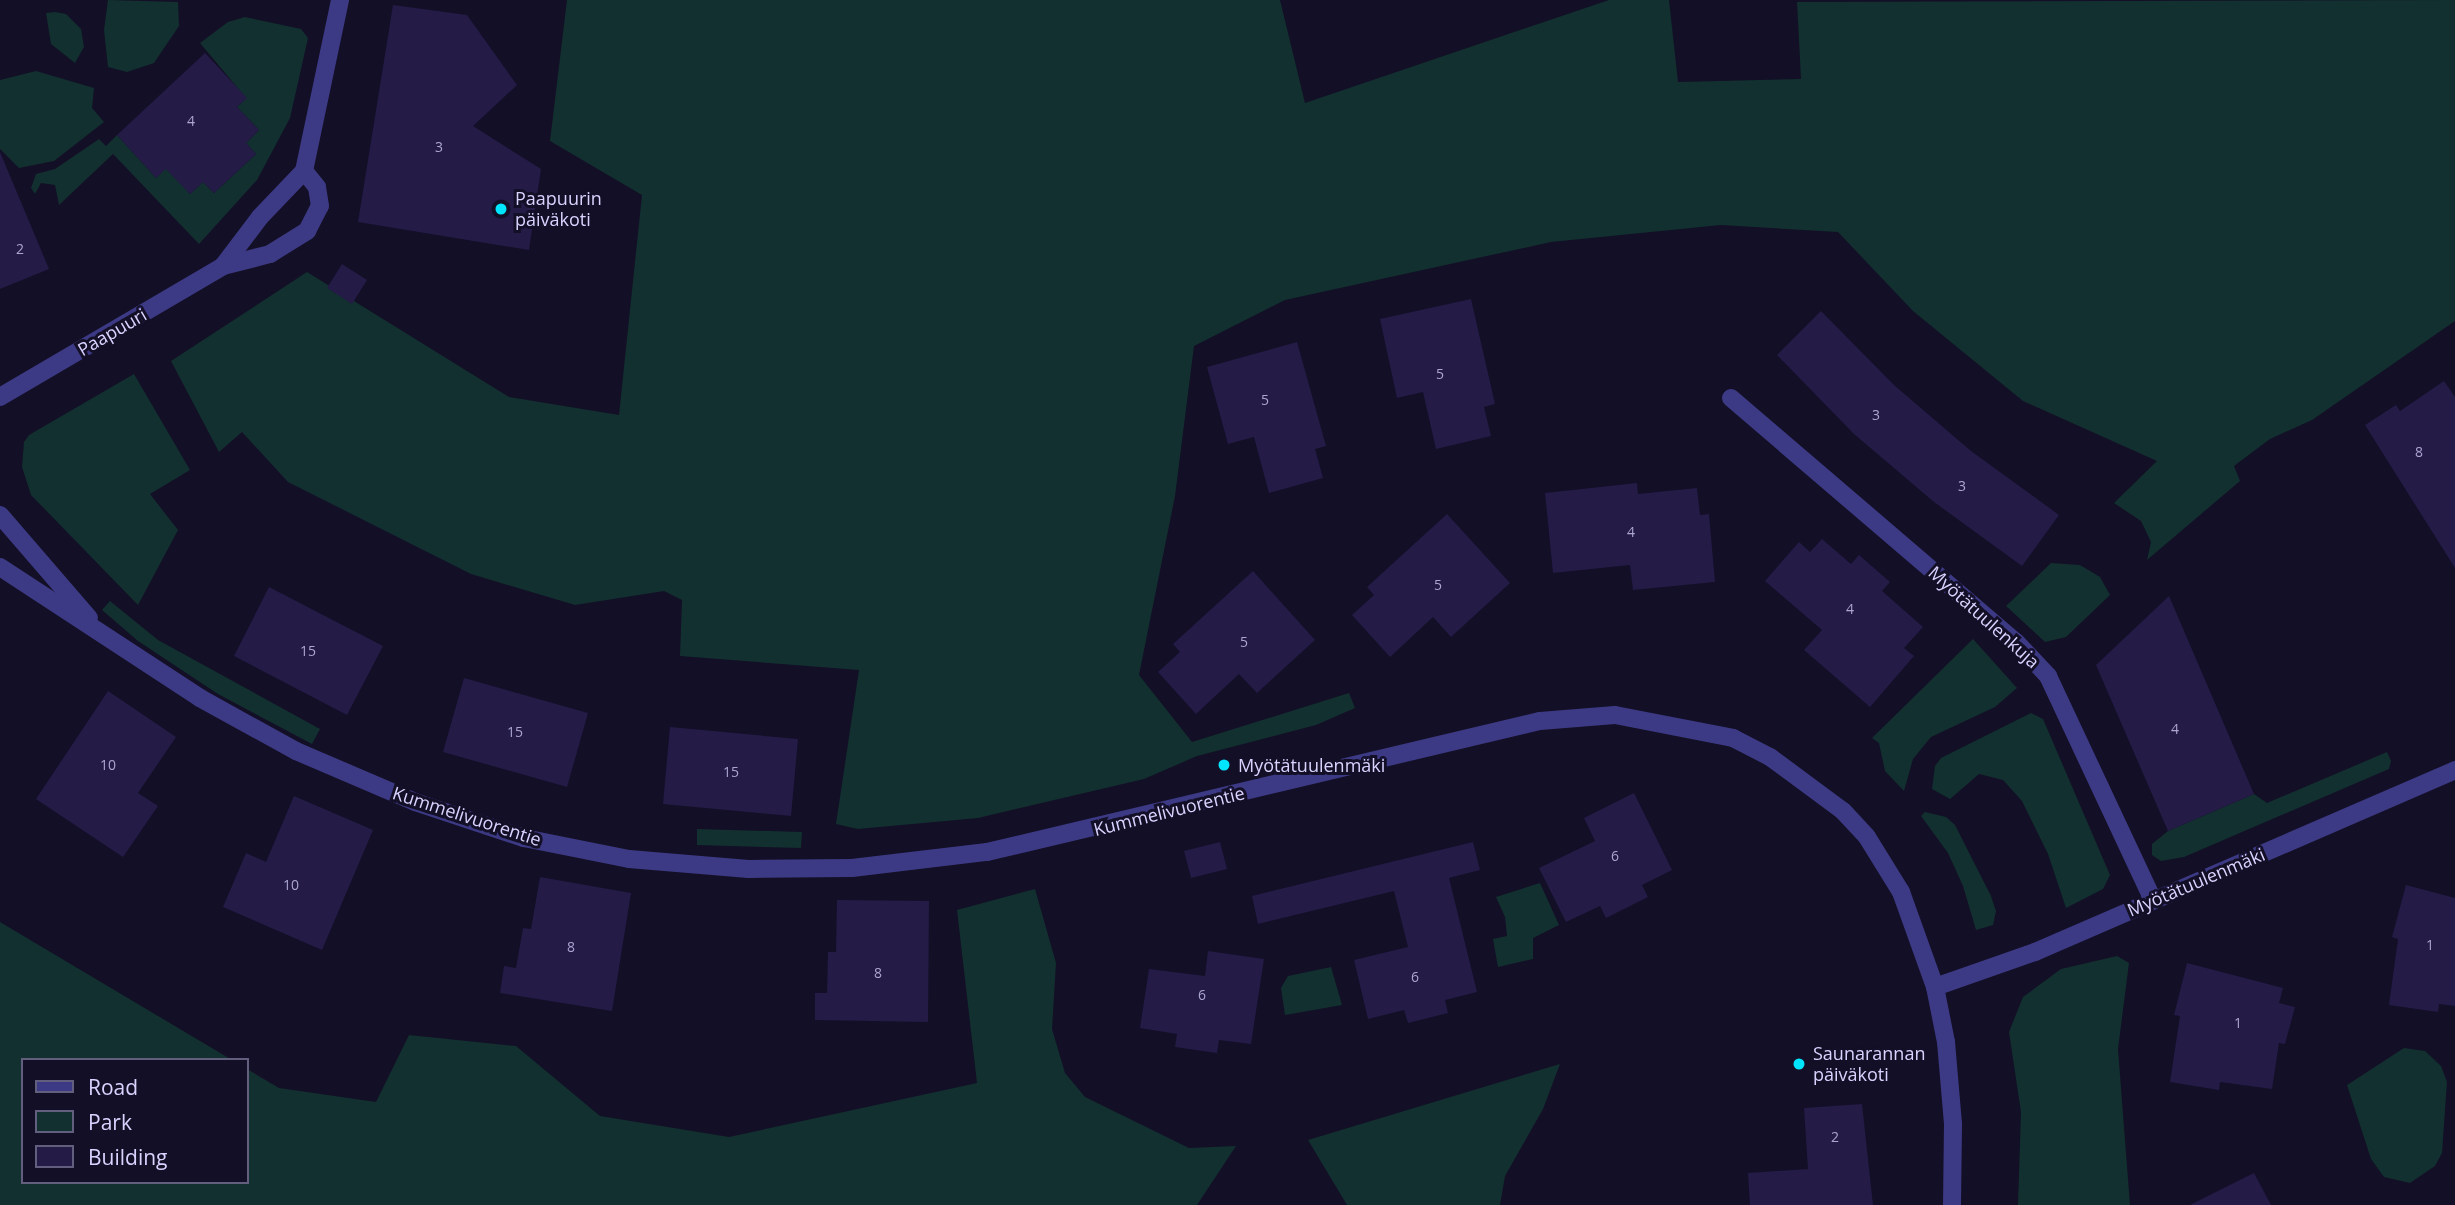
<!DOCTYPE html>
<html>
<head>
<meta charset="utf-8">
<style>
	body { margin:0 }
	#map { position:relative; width:2455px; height:1205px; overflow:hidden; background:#130f26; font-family:"Open Sans",sans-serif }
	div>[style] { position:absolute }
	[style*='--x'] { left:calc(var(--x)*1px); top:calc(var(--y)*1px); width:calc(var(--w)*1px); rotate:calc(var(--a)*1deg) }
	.green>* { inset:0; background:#12302f }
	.building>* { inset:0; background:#241b47 }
	.minor>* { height:18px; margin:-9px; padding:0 9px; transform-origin:9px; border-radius:9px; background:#3d3a85 }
	.tertiary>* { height:18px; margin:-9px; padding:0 9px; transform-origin:9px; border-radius:9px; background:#3d3a85 }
	.dots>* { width:19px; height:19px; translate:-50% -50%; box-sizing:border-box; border:4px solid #130f26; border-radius:50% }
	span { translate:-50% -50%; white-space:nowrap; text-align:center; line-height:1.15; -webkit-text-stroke:6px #130f26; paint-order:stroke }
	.number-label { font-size:14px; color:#aca6d1 }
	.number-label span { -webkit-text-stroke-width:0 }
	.poi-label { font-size:18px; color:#d9d4ff }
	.left { translate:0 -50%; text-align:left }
	.street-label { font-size:18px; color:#d9d4ff }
	.legend { position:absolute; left:21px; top:1058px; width:228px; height:126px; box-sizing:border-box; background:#130f26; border:2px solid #625e7d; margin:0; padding:9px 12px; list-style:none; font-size:21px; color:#d9d4ff }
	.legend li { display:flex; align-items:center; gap:14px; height:35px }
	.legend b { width:35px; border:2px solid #625e7d }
</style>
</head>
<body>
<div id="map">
	<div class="green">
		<i style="clip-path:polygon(108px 0,178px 2px,179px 26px,154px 63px,127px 72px,108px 67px,104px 30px)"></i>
		<i style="clip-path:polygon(567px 0,1280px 0,1305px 103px,1609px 0,1669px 0,1678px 82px,1801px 79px,1797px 2px,2455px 0,2455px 321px,2312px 420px,2270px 439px,2234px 466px,2240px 481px,2147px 560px,2151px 542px,2141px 521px,2114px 503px,2157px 461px,2023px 401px,1913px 311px,1838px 232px,1721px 225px,1551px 242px,1285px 300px,1194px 346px,1175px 496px,1139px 675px,1192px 742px,1349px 693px,1355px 708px,1316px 725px,1197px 756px,1144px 779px,978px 818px,858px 829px,836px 824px,859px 670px,680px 656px,682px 600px,664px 591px,575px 605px,471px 574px,288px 482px,242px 432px,219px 452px,171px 361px,307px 272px,509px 397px,619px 415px,642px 195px,550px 141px)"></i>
		<i style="clip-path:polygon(55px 12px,66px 14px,81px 29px,84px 47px,75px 63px,51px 44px,46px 13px)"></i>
		<i style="clip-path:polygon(245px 17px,301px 29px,308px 38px,290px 118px,257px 180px,199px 244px,113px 154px,59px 205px,55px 185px,41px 183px,35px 194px,31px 188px,36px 174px,55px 169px,99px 139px,106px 146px,117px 135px,156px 178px,166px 168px,190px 194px,203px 182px,214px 193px,256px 154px,246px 143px,259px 130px,237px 107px,246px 98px,200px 43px,228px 22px)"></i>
		<i style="clip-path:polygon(36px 71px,94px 88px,92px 108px,104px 122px,54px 161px,19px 168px,0 149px,0 80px)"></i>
		<i style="clip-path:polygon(134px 374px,190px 470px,150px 494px,178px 530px,138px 605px,31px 495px,22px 467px,24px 442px,29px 435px)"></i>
		<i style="clip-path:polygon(2051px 563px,2080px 565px,2100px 577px,2110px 595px,2066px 637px,2045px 642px,2006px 606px)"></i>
		<i style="clip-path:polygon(110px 601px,158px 640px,320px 729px,312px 744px,218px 694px,138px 641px,102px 610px)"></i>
		<i style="clip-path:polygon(1973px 639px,2017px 688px,1995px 707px,1931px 737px,1913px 759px,1904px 791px,1885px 771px,1879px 743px,1872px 738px)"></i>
		<i style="clip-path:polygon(2031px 713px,2043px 719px,2110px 875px,2103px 889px,2066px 908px,2048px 854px,2022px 801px,2003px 780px,1979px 774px,1950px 799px,1932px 789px,1935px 766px,1941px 758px)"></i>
		<i style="clip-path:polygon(2387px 752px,2391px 761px,2389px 769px,2184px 857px,2161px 861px,2152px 855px,2152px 844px,2168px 831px,2254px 794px,2267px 803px)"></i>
		<i style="clip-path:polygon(1925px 812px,1946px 817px,1955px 825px,1991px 896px,1996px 911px,1993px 925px,1976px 930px,1963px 886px,1948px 853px,1921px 816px)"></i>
		<i style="clip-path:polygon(697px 829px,802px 832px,801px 848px,697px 845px)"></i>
		<i style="clip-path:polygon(1540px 883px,1559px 925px,1533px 938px,1533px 959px,1498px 967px,1493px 939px,1507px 936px,1505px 917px,1496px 897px)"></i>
		<i style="clip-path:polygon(1035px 889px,1056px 963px,1052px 1029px,1065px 1073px,1085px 1097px,1189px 1148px,1236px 1146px,1197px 1205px,0 1205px,0 922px,232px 1060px,23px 1060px,23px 1182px,247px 1182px,247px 1069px,279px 1088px,376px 1102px,409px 1035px,516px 1046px,600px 1116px,729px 1137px,977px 1083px,957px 910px)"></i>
		<i style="clip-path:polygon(2117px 956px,2129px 963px,2118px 1049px,2130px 1205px,2018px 1205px,2021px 1112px,2009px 1032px,2023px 997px,2061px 969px)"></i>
		<i style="clip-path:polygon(1331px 967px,1342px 1005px,1285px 1015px,1281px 988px,1288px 976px)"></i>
		<i style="clip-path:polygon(2404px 1048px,2425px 1051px,2441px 1066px,2447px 1082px,2442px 1153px,2435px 1166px,2410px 1183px,2384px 1177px,2371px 1159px,2347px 1085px)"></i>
		<i style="clip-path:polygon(1560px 1064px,1543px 1109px,1505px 1176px,1500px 1205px,1347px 1205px,1308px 1140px)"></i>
	</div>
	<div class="building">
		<i style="clip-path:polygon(393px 5px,467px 15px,517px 85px,473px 126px,541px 169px,529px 250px,358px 222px)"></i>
		<i style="clip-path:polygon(205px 53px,247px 98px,237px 107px,259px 130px,246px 143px,256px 154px,214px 193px,203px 182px,190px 194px,166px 169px,156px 178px,117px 135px)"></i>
		<i style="clip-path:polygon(0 152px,49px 269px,0 289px)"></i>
		<i style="clip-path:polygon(342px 264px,367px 280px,352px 304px,327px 288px)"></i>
		<i style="clip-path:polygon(1471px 299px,1495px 404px,1484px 407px,1491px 436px,1436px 449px,1423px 392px,1397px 398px,1380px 319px)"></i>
		<i style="clip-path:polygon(1821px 311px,1894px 385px,1971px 451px,2059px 515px,2022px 566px,1934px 502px,1854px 434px,1777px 355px)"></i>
		<i style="clip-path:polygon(1297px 342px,1326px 446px,1315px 449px,1323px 478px,1269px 493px,1254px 437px,1228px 444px,1207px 367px)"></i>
		<i style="clip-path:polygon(2444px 381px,2455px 397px,2455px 568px,2365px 425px,2396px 405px,2400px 411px)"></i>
		<i style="clip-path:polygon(1637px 483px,1638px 494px,1697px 488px,1700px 515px,1709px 514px,1715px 582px,1633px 590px,1630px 565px,1553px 573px,1545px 493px)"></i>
		<i style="clip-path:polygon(1447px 514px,1510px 583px,1451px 637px,1433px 617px,1390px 657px,1352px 615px,1374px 595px,1367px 587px)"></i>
		<i style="clip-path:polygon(1822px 539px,1851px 564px,1859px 555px,1890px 582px,1882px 591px,1923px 627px,1904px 648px,1914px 656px,1870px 707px,1804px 650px,1822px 630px,1765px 581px,1799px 542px,1810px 552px)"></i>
		<i style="clip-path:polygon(1253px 571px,1315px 640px,1257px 693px,1239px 674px,1196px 714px,1158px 672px,1180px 652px,1173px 644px)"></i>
		<i style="clip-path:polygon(269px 587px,383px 646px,347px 715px,234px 656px)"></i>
		<i style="clip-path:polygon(2169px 596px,2254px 794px,2168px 831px,2096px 665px)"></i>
		<i style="clip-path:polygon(464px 678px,588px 713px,567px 787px,443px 752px)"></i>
		<i style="clip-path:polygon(108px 691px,176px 737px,138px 793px,158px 806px,123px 857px,36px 799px)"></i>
		<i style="clip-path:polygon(670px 727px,798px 739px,791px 816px,663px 804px)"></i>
		<i style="clip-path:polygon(1634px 793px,1672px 870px,1642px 885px,1648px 897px,1606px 918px,1600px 906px,1566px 922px,1539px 868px,1595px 841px,1584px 818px)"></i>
		<i style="clip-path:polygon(294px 796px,373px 830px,322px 950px,223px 907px,246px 853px,266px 862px)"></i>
		<i style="clip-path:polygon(1220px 842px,1227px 869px,1191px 878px,1184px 851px)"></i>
		<i style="clip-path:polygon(1473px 842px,1480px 870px,1449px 878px,1477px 992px,1445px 1000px,1448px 1013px,1408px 1023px,1404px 1010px,1368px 1019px,1354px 960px,1408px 947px,1394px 891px,1258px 924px,1252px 896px)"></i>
		<i style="clip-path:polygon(540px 877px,631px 893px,612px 1011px,500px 993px,504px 966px,516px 968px,523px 928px,531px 929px)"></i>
		<i style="clip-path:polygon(2406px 885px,2455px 898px,2455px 1006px,2439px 1004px,2438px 1012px,2389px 1005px,2398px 939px,2392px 937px)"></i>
		<i style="clip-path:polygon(837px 900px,929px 901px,928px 1022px,815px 1020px,815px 993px,827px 993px,828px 952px,836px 952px)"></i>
		<i style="clip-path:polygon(1208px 951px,1264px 959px,1251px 1044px,1219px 1040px,1217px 1053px,1175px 1047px,1177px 1034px,1140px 1028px,1149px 969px,1205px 976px)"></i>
		<i style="clip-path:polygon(2187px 963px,2283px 988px,2279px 1003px,2295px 1007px,2285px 1044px,2279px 1043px,2272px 1089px,2220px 1082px,2219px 1090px,2170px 1082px,2180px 1016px,2174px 1015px)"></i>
		<i style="clip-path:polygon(1862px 1104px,1873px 1205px,1750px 1205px,1748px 1173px,1808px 1169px,1804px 1108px)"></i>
		<i style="clip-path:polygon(2254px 1173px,2271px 1205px,2190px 1205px)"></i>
	</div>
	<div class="minor">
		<i style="--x:223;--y:266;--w:61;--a:-52.9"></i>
		<i style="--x:260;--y:217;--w:64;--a:-46.3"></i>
		<i style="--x:304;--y:171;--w:175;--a:-78.1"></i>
		<i style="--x:0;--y:397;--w:259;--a:-30.4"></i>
		<i style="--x:223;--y:266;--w:49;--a:-14.3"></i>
		<i style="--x:270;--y:254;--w:44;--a:-31.9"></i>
		<i style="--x:307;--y:231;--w:28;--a:-63"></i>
		<i style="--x:320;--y:206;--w:19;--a:-99"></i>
		<i style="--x:317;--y:187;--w:21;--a:-129"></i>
		<i style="--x:1731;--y:398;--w:375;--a:40.6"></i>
		<i style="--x:2016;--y:642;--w:47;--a:46.7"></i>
		<i style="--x:2048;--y:676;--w:247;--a:64.9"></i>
		<i style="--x:1935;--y:987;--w:106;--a:-19.3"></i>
		<i style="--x:2035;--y:952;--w:458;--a:-23.4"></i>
	</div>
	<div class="tertiary">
		<i style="--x:0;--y:515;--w:136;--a:49.2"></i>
		<i style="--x:0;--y:567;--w:239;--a:33.2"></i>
		<i style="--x:200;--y:698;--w:110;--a:28.9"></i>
		<i style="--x:296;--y:751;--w:129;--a:23.2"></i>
		<i style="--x:415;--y:802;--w:115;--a:18.3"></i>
		<i style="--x:524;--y:838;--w:107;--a:11.3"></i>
		<i style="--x:629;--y:859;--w:120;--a:4.8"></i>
		<i style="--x:749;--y:869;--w:103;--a:-0.6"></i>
		<i style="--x:852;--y:868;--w:136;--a:-6.8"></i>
		<i style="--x:987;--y:852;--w:568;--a:-13.33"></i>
		<i style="--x:1540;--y:721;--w:75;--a:-4.6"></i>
		<i style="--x:1615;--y:715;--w:120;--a:11"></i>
		<i style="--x:1733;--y:738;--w:42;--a:27.2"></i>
		<i style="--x:1770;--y:757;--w:91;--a:36.5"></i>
		<i style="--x:1843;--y:811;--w:35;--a:47"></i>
		<i style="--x:1867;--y:837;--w:65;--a:58.3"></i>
		<i style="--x:1901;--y:892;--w:101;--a:70.3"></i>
		<i style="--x:1935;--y:987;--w:56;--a:78.7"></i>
		<i style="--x:1946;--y:1042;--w:82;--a:85.1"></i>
		<i style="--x:1953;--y:1124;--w:81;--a:90.7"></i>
	</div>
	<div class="dots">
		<i style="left:501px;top:209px;background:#00e5ff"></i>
		<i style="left:1224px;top:765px;background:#00e5ff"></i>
		<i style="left:1799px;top:1064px;background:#00e5ff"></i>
	</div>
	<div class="number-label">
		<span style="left:191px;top:121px">4</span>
		<span style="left:439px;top:147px">3</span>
		<span style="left:20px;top:249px">2</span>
		<span style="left:1440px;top:374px">5</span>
		<span style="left:1265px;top:400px">5</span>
		<span style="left:1876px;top:415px">3</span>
		<span style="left:2419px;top:452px">8</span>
		<span style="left:1962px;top:486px">3</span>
		<span style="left:1631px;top:532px">4</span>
		<span style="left:1438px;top:585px">5</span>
		<span style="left:1850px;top:609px">4</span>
		<span style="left:1244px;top:642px">5</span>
		<span style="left:308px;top:651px">15</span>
		<span style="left:2175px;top:729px">4</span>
		<span style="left:515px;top:732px">15</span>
		<span style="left:108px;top:765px">10</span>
		<span style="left:731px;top:772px">15</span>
		<span style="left:1615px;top:856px">6</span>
		<span style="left:291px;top:885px">10</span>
		<span style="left:2430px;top:945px">1</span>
		<span style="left:571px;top:947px">8</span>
		<span style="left:878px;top:973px">8</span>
		<span style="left:1415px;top:977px">6</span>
		<span style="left:1202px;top:995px">6</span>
		<span style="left:2238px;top:1023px">1</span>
		<span style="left:1835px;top:1137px">2</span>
	</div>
	<div class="poi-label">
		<span class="left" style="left:515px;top:209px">Paapuurin<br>päiväkoti</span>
		<span class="left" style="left:1238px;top:765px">Myötätuulenmäki</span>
		<span class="left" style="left:1813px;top:1064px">Saunarannan<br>päiväkoti</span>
	</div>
	<div class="street-label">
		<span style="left:112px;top:332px;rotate:-30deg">Paapuuri</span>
		<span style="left:1984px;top:617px;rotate:42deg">Myötätuulenkuja</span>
		<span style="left:1169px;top:811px;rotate:-14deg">Kummelivuorentie</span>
		<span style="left:467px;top:816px;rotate:18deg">Kummelivuorentie</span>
		<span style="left:2196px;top:882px;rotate:-23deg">Myötätuulenmäki</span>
	</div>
	<ul class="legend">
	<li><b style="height:9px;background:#3d3a85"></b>Road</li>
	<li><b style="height:19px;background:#12302f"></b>Park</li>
	<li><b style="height:19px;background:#241b47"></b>Building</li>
	</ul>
</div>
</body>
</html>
